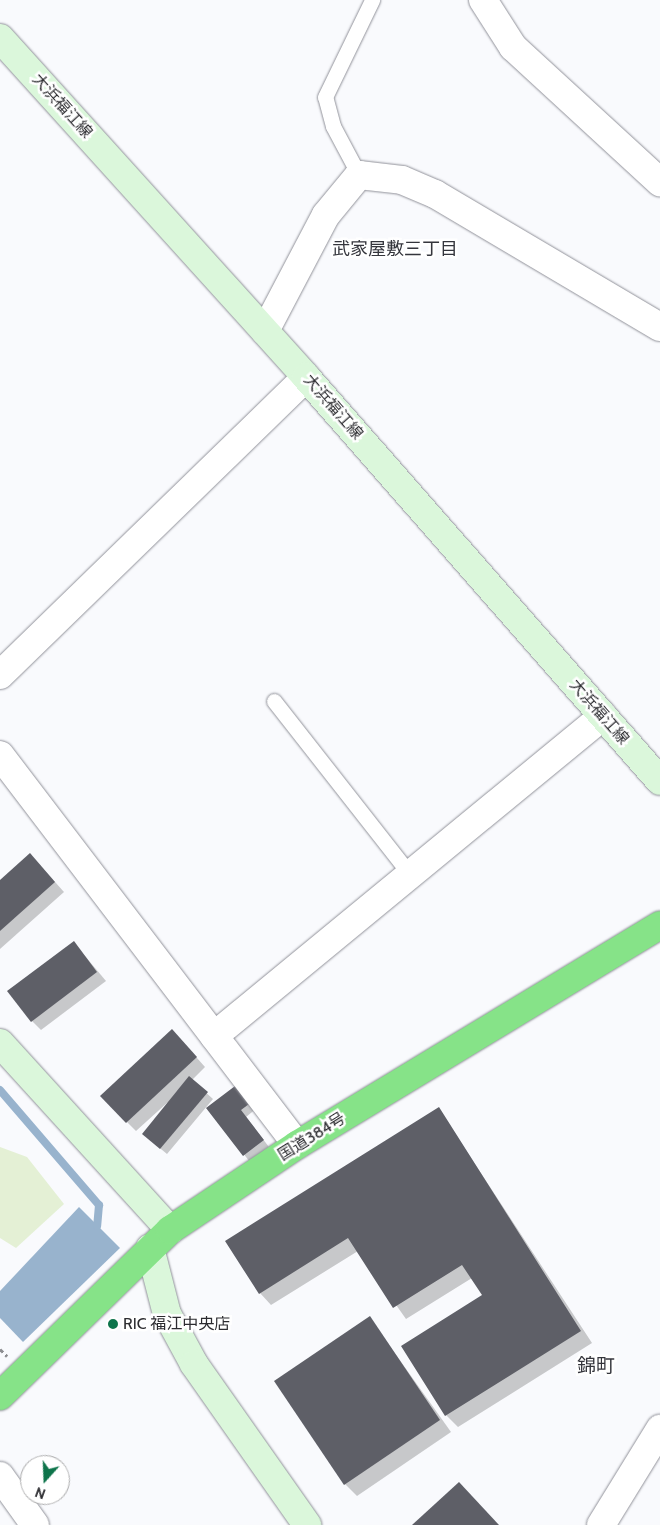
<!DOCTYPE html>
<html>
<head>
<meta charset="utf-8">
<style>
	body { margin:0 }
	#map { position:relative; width:660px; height:1525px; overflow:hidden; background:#f9fafd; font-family:Cabin,"Noto Sans JP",sans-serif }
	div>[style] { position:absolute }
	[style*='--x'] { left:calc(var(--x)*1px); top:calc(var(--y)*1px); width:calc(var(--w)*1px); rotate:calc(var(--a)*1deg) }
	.green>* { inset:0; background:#e4f0d5 }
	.water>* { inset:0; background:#98b3cd }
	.shadow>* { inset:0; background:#0003 }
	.stream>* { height:8px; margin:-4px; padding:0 4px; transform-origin:4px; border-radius:4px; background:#98b3cd }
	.building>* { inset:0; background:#5e5f67 }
	.path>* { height:3px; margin-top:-1.5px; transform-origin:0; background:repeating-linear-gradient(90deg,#8d8e91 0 4px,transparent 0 8px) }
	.roads { filter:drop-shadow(0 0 1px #91929a) drop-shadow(0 0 1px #91929a) }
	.lane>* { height:15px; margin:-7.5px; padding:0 7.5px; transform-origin:7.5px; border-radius:7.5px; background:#fff }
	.street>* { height:28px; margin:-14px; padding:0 14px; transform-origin:14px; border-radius:14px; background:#fff }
	.secondary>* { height:28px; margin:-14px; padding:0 14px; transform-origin:14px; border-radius:14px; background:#dbf7db }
	.highway>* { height:28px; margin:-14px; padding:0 14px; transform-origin:14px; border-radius:14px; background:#86e388 }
	.dots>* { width:14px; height:14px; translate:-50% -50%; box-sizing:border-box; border:2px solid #fff; border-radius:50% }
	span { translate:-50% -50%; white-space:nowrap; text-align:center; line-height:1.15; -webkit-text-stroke:5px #fff; paint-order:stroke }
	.street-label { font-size:16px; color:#2c2c30 }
	.poi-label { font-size:16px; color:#2c2c30 }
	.left { translate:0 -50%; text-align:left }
	.neighbourhood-label { font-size:18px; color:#34353c }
	.quarter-label { font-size:19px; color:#34353c }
	.north { position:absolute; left:20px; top:1455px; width:50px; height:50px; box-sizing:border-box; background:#fff; border:1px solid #ababac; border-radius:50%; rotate:200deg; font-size:14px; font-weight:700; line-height:20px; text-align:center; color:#2c2c30 }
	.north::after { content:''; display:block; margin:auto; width:18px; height:22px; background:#0e744b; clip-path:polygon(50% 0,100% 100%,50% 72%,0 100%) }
</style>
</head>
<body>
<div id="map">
	<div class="green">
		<i style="clip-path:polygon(0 1147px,27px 1157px,64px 1204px,16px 1248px,0 1238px)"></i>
	</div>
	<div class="water">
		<i style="clip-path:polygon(79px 1207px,120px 1248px,23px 1342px,0 1318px,0 1291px)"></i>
	</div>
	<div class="shadow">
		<i style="clip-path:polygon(39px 864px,64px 892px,0 949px,0 882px)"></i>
		<i style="clip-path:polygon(74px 943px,106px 981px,41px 1030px,32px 1021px)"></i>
		<i style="clip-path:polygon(181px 1040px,205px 1067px,192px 1080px,213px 1099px,167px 1154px,150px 1140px,168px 1102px,136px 1131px,127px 1122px)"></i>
		<i style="clip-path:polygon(239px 1084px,258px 1107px,246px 1117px,269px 1147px,250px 1162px,207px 1108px)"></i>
		<i style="clip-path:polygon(439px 1109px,592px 1343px,458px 1427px,446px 1415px,484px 1296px,472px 1278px,406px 1319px,358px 1251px,271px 1305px,260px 1293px)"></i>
		<i style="clip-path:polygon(369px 1317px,451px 1432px,357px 1496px,345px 1484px)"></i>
	</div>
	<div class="stream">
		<i style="--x:0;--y:1090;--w:152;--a:49.3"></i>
		<i style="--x:99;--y:1205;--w:21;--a:95"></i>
	</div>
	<div class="building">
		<i style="clip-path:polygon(30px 853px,55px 882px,0 931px,0 880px)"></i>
		<i style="clip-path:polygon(74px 941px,97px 972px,31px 1022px,7px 991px)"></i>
		<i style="clip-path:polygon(172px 1029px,197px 1057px,126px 1123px,100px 1096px)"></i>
		<i style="clip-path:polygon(189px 1076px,208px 1092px,160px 1149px,142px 1134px)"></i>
		<i style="clip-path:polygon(239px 1083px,253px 1101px,241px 1110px,264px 1140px,243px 1156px,206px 1108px)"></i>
		<i style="clip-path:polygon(439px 1107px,581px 1331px,445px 1416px,401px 1346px,482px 1295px,462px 1265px,393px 1308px,348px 1238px,259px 1294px,225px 1241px)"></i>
		<i style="clip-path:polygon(370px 1316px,440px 1420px,344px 1485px,274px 1381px)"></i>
		<i style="clip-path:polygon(459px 1482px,499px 1525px,412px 1525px)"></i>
	</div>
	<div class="path">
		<i style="--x:0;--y:1349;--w:10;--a:45"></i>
	</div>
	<div class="roads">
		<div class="lane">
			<i style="--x:359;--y:175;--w:55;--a:-118"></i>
			<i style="--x:333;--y:126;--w:30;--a:-105"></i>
			<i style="--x:325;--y:97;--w:108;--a:-64.1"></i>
			<i style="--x:274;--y:701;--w:224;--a:51.9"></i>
		</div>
		<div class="street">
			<i style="--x:483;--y:0;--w:56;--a:57.4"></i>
			<i style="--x:513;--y:47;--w:200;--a:42.6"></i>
			<i style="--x:265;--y:331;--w:131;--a:-62.3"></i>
			<i style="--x:326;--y:215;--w:52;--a:-50.5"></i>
			<i style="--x:359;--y:175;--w:43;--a:6.6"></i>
			<i style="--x:402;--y:180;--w:36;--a:23"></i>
			<i style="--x:435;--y:194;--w:261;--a:30.6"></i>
			<i style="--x:0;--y:675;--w:427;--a:-44.2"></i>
			<i style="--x:0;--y:755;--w:490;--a:52.7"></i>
			<i style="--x:214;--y:1036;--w:504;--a:-39.44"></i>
			<i style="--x:0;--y:1476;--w:60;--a:54.5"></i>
			<i style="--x:601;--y:1525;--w:113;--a:-58.4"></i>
		</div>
		<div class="secondary">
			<i style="--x:0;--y:38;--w:457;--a:47.9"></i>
			<i style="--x:306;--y:377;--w:537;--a:48.77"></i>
			<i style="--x:0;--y:1043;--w:253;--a:47.7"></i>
			<i style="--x:150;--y:1248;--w:68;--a:75.6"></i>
			<i style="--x:167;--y:1314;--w:57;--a:61.6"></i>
			<i style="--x:194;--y:1364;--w:197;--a:54.9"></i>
		</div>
		<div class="highway">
			<i style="--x:0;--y:1396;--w:238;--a:-44.3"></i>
			<i style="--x:170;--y:1230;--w:153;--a:-33.8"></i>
			<i style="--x:297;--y:1145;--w:424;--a:-31.2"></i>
		</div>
	</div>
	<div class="dots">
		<i style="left:113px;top:1324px;background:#0e744b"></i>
	</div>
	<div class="street-label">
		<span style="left:62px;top:106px;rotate:48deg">大浜福江線</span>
		<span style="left:333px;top:407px;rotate:49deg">大浜福江線</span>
		<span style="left:599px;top:712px;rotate:49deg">大浜福江線</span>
		<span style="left:312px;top:1137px;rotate:-32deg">国道384号</span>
	</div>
	<div class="poi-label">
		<span class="left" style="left:123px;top:1324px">RIC 福江中央店</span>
	</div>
	<div class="neighbourhood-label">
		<span style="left:395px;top:249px">武家屋敷三丁目</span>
	</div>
	<div class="quarter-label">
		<span style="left:596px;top:1366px">錦町</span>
	</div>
	<div class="north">N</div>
</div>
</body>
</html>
